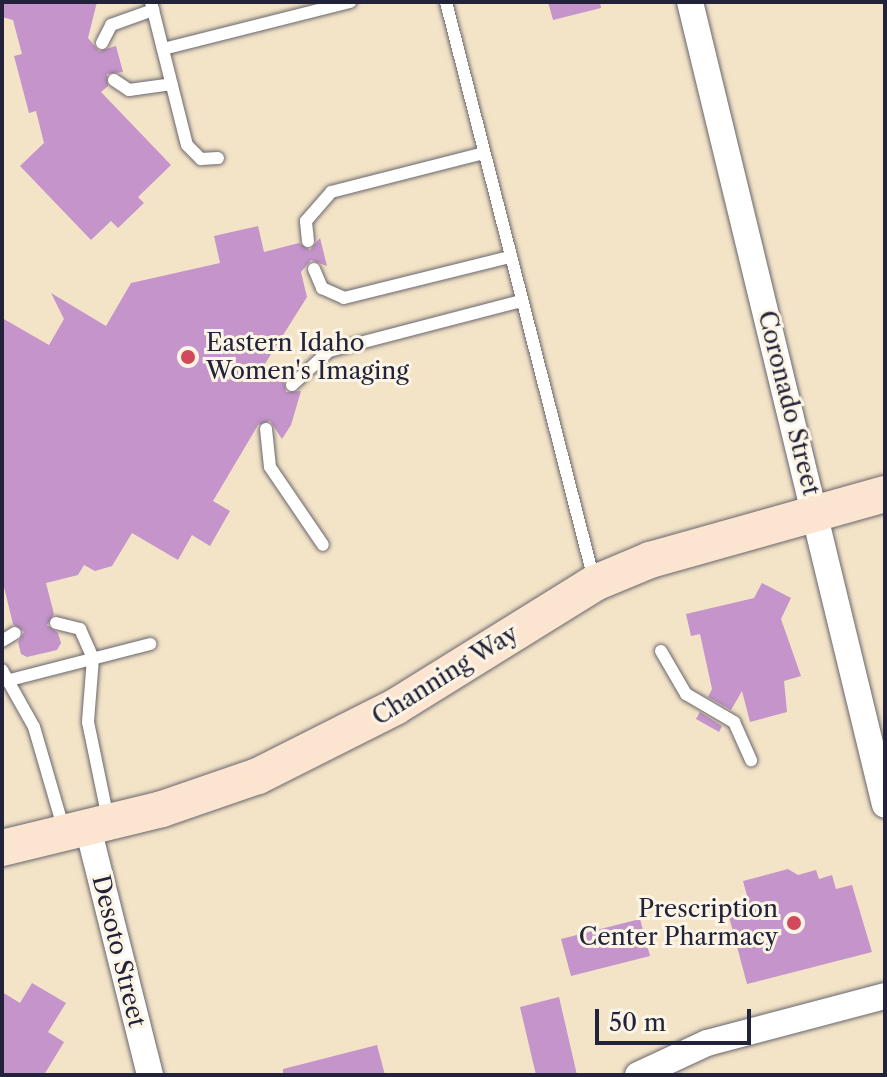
<!DOCTYPE html>
<html>
<head>
<meta charset="utf-8">
<style>
	body { margin:0 }
	#map { position:relative; width:887px; height:1077px; overflow:hidden; background:#f3e4c8; font-family:"Libre Caslon Text",serif }
	div>[style] { position:absolute }
	[style*='--x'] { left:calc(var(--x)*1px); top:calc(var(--y)*1px); width:calc(var(--w)*1px); rotate:calc(var(--a)*1deg) }
	.building>* { inset:0; background:#c494ca }
	.roads { filter:drop-shadow(0 0 2px #6b666c) drop-shadow(0 0 2px #6b666c) }
	.lane>* { height:12px; margin:-6px; padding:0 6px; transform-origin:6px; border-radius:6px; background:#fff }
	.street>* { height:26px; margin:-13px; padding:0 13px; transform-origin:13px; border-radius:13px; background:#fff }
	.secondary>* { height:36px; margin:-18px; padding:0 18px; transform-origin:18px; border-radius:18px; background:#fce5d0 }
	.dots>* { width:22px; height:22px; translate:-50% -50%; box-sizing:border-box; border:4px solid #fcf5e5; border-radius:50% }
	span { translate:-50% -50%; white-space:nowrap; text-align:center; line-height:1.15; -webkit-text-stroke:6px #fcf5e5; paint-order:stroke }
	.poi-label { font-size:24px; color:#22223b }
	.left { translate:0 -50%; text-align:left }
	.right { translate:-100% -50%; text-align:right }
	.street-label { font-size:24px; color:#22223b }
	.frame { position:absolute; inset:0; border:4px solid #22223b; pointer-events:none }
	.scale { position:absolute; left:595px; top:1009px; width:156px; height:36px; box-sizing:border-box; border:4px solid #22223b; border-top:0; padding-left:10px; font-size:24px; line-height:28px; white-space:nowrap; color:#22223b; -webkit-text-stroke:6px #fcf5e5; paint-order:stroke }
</style>
</head>
<body>
<div id="map">
	<div class="building">
		<i style="clip-path:polygon(2px 2px,97px 2px,88px 38px,99px 51px,116px 46px,123px 72px,107px 74px,108px 86px,101px 92px,171px 165px,138px 197px,144px 203px,118px 228px,111px 221px,91px 240px,20px 166px,44px 143px,36px 111px,29px 113px,14px 56px,22px 54px,13px 20px,2px 17px)"></i>
		<i style="clip-path:polygon(548px 2px,600px 2px,601px 8px,553px 20px)"></i>
		<i style="clip-path:polygon(258px 226px,264px 252px,299px 243px,310px 250px,320px 238px,327px 266px,311px 260px,301px 272px,307px 297px,263px 367px,284px 381px,286px 392px,301px 391px,291px 425px,282px 439px,270px 421px,258px 425px,213px 501px,230px 511px,210px 546px,192px 535px,178px 560px,132px 533px,112px 566px,95px 571px,84px 565px,78px 575px,46px 583px,54px 614px,47px 625px,58px 633px,61px 643px,57px 650px,27px 657px,21px 654px,18px 642px,24px 632px,13px 624px,2px 579px,2px 318px,49px 345px,64px 319px,51px 293px,106px 326px,131px 283px,220px 263px,214px 236px)"></i>
		<i style="clip-path:polygon(762px 583px,791px 598px,781px 619px,801px 676px,784px 681px,787px 712px,750px 722px,742px 691px,731px 710px,708px 697px,712px 689px,700px 634px,691px 636px,686px 614px,754px 598px)"></i>
		<i style="clip-path:polygon(700px 712px,722px 726px,719px 732px,696px 719px)"></i>
		<i style="clip-path:polygon(788px 869px,798px 875px,816px 870px,819px 879px,832px 875px,836px 889px,852px 885px,872px 952px,747px 984px,727px 909px,749px 903px,743px 881px)"></i>
		<i style="clip-path:polygon(640px 919px,650px 956px,571px 976px,561px 939px)"></i>
		<i style="clip-path:polygon(32px 983px,66px 1003px,48px 1032px,64px 1042px,44px 1075px,2px 1075px,2px 992px,20px 1003px)"></i>
		<i style="clip-path:polygon(559px 997px,577px 1075px,536px 1075px,520px 1007px)"></i>
		<i style="clip-path:polygon(377px 1045px,385px 1075px,283px 1075px,283px 1069px)"></i>
	</div>
	<div class="roads">
		<div class="lane">
			<i style="--x:151;--y:2;--w:147;--a:75.9"></i>
			<i style="--x:187;--y:145;--w:20;--a:45"></i>
			<i style="--x:201;--y:159;--w:17;--a:-3"></i>
			<i style="--x:446;--y:2;--w:597;--a:75.64"></i>
			<i style="--x:102;--y:43;--w:20;--a:-63"></i>
			<i style="--x:111;--y:25;--w:45;--a:-19.7"></i>
			<i style="--x:163;--y:49;--w:193;--a:-14.1"></i>
			<i style="--x:114;--y:80;--w:18;--a:34"></i>
			<i style="--x:129;--y:90;--w:43;--a:-7.9"></i>
			<i style="--x:308;--y:241;--w:20;--a:-96"></i>
			<i style="--x:306;--y:221;--w:38;--a:-49"></i>
			<i style="--x:331;--y:192;--w:158;--a:-14.3"></i>
			<i style="--x:314;--y:269;--w:21;--a:67"></i>
			<i style="--x:322;--y:288;--w:24;--a:24"></i>
			<i style="--x:344;--y:298;--w:171;--a:-13.9"></i>
			<i style="--x:292;--y:385;--w:50;--a:-42.6"></i>
			<i style="--x:329;--y:351;--w:198;--a:-14.6"></i>
			<i style="--x:266;--y:429;--w:38;--a:84"></i>
			<i style="--x:270;--y:467;--w:94;--a:55.8"></i>
			<i style="--x:56;--y:623;--w:25;--a:14"></i>
			<i style="--x:80;--y:629;--w:32;--a:66"></i>
			<i style="--x:93;--y:658;--w:64;--a:94.5"></i>
			<i style="--x:88;--y:722;--w:99;--a:78.3"></i>
			<i style="--x:2;--y:641;--w:15;--a:-32"></i>
			<i style="--x:661;--y:651;--w:50;--a:59.8"></i>
			<i style="--x:686;--y:694;--w:56;--a:30.3"></i>
			<i style="--x:734;--y:722;--w:42;--a:65.9"></i>
			<i style="--x:2;--y:670;--w:65;--a:60.7"></i>
			<i style="--x:34;--y:727;--w:107;--a:73.8"></i>
			<i style="--x:6;--y:681;--w:149;--a:-14.4"></i>
		</div>
		<div class="street">
			<i style="--x:690;--y:2;--w:826;--a:76.35"></i>
			<i style="--x:88;--y:828;--w:255;--a:75.9"></i>
			<i style="--x:638;--y:1075;--w:76;--a:-24.9"></i>
			<i style="--x:707;--y:1043;--w:184;--a:-14.8"></i>
		</div>
		<div class="secondary">
			<i style="--x:2;--y:848;--w:165;--a:-13.7"></i>
			<i style="--x:162;--y:809;--w:102;--a:-19"></i>
			<i style="--x:258;--y:776;--w:153;--a:-26.7"></i>
			<i style="--x:395;--y:707;--w:235;--a:-31.8"></i>
			<i style="--x:595;--y:583;--w:60;--a:-22.7"></i>
			<i style="--x:650;--y:560;--w:244;--a:-15.7"></i>
		</div>
	</div>
	<div class="dots">
		<i style="left:188px;top:357px;background:#d1495b"></i>
		<i style="left:794px;top:923px;background:#d1495b"></i>
	</div>
	<div class="poi-label">
		<span class="left" style="left:206px;top:357px">Eastern Idaho<br>Women's Imaging</span>
		<span class="right" style="left:778px;top:923px">Prescription<br>Center Pharmacy</span>
	</div>
	<div class="street-label">
		<span style="left:789px;top:403px;rotate:76deg">Coronado Street</span>
		<span style="left:445px;top:675px;rotate:-32deg">Channing Way</span>
		<span style="left:119px;top:951px;rotate:76deg">Desoto Street</span>
	</div>
	<div class="frame"></div>
	<div class="scale">50 m</div>
</div>
</body>
</html>
